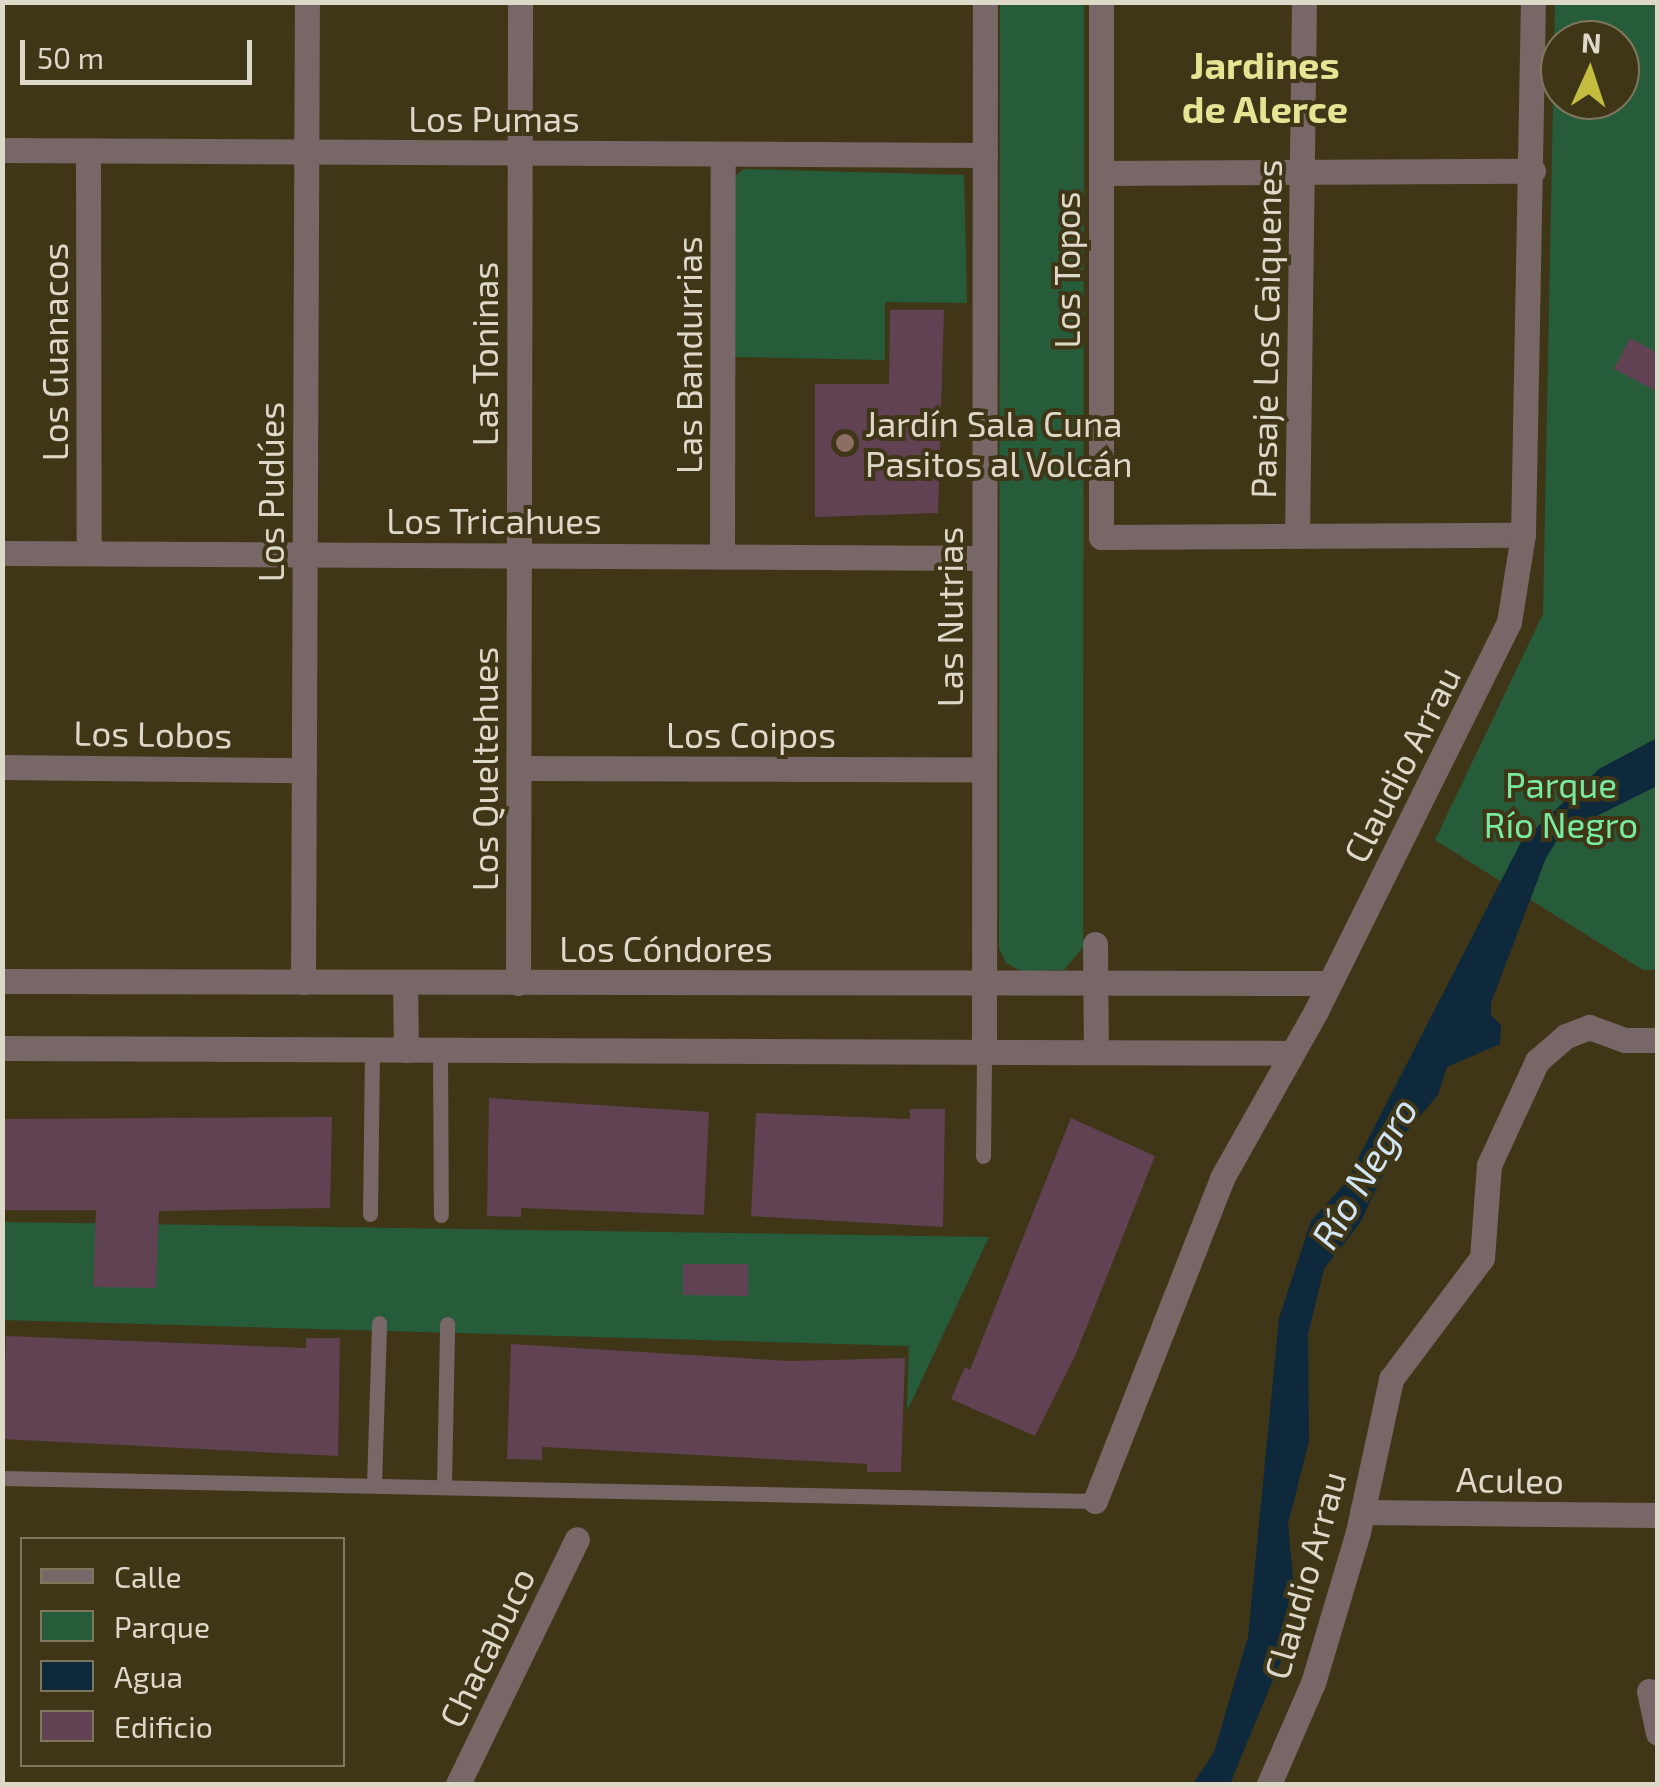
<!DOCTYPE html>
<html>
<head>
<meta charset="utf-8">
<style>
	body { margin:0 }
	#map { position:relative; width:1660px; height:1787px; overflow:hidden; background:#3f3618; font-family:"Exo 2",sans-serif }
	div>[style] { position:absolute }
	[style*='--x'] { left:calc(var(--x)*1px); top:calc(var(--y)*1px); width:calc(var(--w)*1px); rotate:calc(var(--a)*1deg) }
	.green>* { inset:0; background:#275c3b }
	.water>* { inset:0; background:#0d293b }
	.building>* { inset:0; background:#604252 }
	.service>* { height:15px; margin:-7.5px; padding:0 7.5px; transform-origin:7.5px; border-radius:7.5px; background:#776766 }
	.minor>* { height:25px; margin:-12.5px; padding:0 12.5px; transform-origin:12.5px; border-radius:12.5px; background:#776766 }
	.dots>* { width:28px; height:28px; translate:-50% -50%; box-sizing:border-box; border:5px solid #3f3618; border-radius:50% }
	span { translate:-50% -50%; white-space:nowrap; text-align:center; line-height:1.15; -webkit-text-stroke:8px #3f3618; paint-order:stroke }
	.street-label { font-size:35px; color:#ddd8c7 }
	.poi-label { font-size:35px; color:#ddd8c7 }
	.left { translate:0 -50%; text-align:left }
	.park-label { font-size:35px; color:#78eba1 }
	.neighbourhood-label { font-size:38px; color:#e5e394; font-weight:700 }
	.water-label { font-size:38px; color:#d1e5f4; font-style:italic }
	.frame { position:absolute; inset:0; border:5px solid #ddd8c7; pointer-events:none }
	.legend { position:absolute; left:20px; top:1537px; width:325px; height:230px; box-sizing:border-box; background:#3f3618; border:2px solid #7e775e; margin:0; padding:12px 18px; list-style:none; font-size:30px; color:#ddd8c7 }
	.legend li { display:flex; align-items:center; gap:20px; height:50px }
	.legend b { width:50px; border:2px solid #7e775e }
	.north { position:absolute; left:1540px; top:20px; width:100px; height:100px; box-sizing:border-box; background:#3f3618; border:2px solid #7e775e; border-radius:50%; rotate:3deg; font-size:28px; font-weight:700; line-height:40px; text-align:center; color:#ddd8c7 }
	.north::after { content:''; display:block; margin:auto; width:35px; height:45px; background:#c2bd3f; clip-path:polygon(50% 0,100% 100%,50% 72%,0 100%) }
	.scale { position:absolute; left:20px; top:40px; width:232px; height:45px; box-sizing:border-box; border:5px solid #ddd8c7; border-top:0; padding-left:12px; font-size:30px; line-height:35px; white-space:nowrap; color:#ddd8c7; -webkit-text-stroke:8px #3f3618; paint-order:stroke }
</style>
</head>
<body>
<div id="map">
	<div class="green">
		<i style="clip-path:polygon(1000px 3px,1084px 3px,1083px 947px,1064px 970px,1021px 971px,1006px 963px,999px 948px)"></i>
		<i style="clip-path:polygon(evenodd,1555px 3px,1657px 3px,1657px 970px,1643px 970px,1435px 840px,1543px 614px,1555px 3px,1560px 40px,1620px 40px,1620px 100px,1560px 100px,1560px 40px)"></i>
		<i style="clip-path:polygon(744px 169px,964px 175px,967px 303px,885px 302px,885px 360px,734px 357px,732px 179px)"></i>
		<i style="clip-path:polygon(3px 1222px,989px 1237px,907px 1411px,909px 1346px,3px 1320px)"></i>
	</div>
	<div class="water">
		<i style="clip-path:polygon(1657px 738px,1657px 786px,1561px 834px,1546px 858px,1491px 1003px,1491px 1015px,1501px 1025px,1500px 1044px,1447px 1067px,1438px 1095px,1400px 1139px,1360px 1223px,1324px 1269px,1308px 1335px,1309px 1441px,1288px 1524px,1295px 1598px,1282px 1658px,1230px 1784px,1193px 1784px,1214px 1752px,1248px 1637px,1279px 1318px,1311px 1221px,1346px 1182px,1521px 842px,1599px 769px)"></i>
	</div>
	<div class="building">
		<i style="clip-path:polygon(890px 310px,944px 310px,938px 513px,815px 517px,815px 384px,889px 384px)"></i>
		<i style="clip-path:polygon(1630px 338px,1658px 353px,1658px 392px,1614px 369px)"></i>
		<i style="clip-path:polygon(489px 1098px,709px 1112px,704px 1215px,521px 1208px,521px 1217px,487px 1216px)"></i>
		<i style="clip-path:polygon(910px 1109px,945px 1109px,943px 1227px,751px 1216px,756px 1113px,910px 1119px)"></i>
		<i style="clip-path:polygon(332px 1117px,330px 1208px,159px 1211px,156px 1288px,93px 1287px,96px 1210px,3px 1210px,2px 1119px)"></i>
		<i style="clip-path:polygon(1071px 1118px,1155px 1156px,1075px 1356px,1035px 1436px,951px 1399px,965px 1367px,970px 1370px)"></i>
		<i style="clip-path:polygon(683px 1264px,748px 1264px,748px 1296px,683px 1295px)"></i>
		<i style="clip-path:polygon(6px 1336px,306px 1348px,306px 1338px,340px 1338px,338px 1456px,2px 1439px)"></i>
		<i style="clip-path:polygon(511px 1344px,790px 1361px,905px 1358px,901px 1472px,867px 1472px,867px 1464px,542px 1447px,542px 1460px,507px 1459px)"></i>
	</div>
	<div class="service">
		<i style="--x:440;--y:1050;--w:165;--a:89.7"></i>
		<i style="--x:983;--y:1156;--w:104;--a:-89.4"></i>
		<i style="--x:370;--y:1214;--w:164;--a:-89.3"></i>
		<i style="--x:2;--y:1478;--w:1093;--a:1.21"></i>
		<i style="--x:374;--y:1485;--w:162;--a:-88.2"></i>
		<i style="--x:444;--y:1487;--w:163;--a:-88.9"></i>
	</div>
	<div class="minor">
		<i style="--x:1101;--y:2;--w:535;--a:90"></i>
		<i style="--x:1101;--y:537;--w:422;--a:-0.3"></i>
		<i style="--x:2;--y:150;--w:983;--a:0.29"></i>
		<i style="--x:88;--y:151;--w:402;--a:89.9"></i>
		<i style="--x:1101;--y:173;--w:432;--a:-0.3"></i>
		<i style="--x:1297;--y:536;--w:534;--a:-89.25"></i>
		<i style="--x:2;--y:553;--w:982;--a:0.29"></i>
		<i style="--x:722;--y:556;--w:402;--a:-89.9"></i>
		<i style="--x:2;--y:767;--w:302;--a:0.6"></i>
		<i style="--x:519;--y:768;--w:465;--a:0.2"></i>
		<i style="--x:1095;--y:944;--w:108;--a:89.5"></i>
		<i style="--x:2;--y:981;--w:1327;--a:0.09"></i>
		<i style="--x:303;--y:982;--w:980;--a:-89.77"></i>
		<i style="--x:405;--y:983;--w:67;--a:89.1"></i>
		<i style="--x:518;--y:983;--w:981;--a:-89.88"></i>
		<i style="--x:2;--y:1048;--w:1289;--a:0.22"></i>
		<i style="--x:984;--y:1052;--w:1050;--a:-89.95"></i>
		<i style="--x:1095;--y:1501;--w:347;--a:-68.5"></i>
		<i style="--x:1222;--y:1178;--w:192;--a:-60.6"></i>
		<i style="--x:1316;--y:1011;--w:434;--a:-63.6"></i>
		<i style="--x:1509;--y:622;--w:88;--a:-80.9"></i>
		<i style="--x:1523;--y:535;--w:533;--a:-88.93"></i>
		<i style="--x:1362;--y:1512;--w:296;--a:0.6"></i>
		<i style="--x:1649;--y:1691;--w:43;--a:77.9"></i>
		<i style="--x:458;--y:1784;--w:272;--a:-64.1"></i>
		<i style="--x:1269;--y:1784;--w:110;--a:-66.5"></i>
		<i style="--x:1313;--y:1683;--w:158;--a:-73.4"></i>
		<i style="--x:1358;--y:1532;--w:157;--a:-77.8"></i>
		<i style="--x:1391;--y:1379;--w:151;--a:-53.1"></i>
		<i style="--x:1482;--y:1258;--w:93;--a:-85.7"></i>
		<i style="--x:1489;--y:1165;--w:115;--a:-65.2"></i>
		<i style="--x:1537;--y:1061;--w:38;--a:-41"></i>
		<i style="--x:1566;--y:1036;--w:25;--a:-21"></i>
		<i style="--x:1589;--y:1027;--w:38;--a:20"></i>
		<i style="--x:1625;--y:1040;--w:33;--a:0"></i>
	</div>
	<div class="dots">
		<i style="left:845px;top:443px;background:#8d6e63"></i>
	</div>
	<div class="street-label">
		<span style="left:494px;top:118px">Los Pumas</span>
		<span style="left:1066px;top:270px;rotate:-90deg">Los Topos</span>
		<span style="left:1265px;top:329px;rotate:-89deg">Pasaje Los Caiquenes</span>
		<span style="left:54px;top:352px;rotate:-90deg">Los Guanacos</span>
		<span style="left:484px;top:354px;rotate:-90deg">Las Toninas</span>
		<span style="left:688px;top:355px;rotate:-90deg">Las Bandurrias</span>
		<span style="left:270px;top:492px;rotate:-90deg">Los Pudúes</span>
		<span style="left:494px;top:520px">Los Tricahues</span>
		<span style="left:949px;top:617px;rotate:-90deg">Las Nutrias</span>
		<span style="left:153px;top:733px;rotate:1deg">Los Lobos</span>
		<span style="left:751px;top:734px">Los Coipos</span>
		<span style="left:1401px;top:764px;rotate:-63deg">Claudio Arrau</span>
		<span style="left:484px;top:769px;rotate:-90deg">Los Queltehues</span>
		<span style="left:666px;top:948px">Los Cóndores</span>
		<span style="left:1510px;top:1479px;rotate:1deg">Aculeo</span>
		<span style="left:1304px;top:1575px;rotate:-74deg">Claudio Arrau</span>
		<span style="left:486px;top:1647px;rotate:-64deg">Chacabuco</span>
	</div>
	<div class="poi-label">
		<span class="left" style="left:865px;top:443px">Jardín Sala Cuna<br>Pasitos al Volcán</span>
	</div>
	<div class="park-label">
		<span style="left:1561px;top:804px">Parque<br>Río Negro</span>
	</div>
	<div class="neighbourhood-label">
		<span style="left:1265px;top:87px">Jardines<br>de Alerce</span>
	</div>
	<div class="water-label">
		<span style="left:1364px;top:1173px;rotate:-59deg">Río Negro</span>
	</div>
	<div class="frame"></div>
	<ul class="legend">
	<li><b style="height:12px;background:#776766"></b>Calle</li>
	<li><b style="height:28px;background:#275c3b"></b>Parque</li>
	<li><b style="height:28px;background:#0d293b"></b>Agua</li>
	<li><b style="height:28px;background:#604252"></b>Edificio</li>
	</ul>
	<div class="north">N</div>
	<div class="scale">50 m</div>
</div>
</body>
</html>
